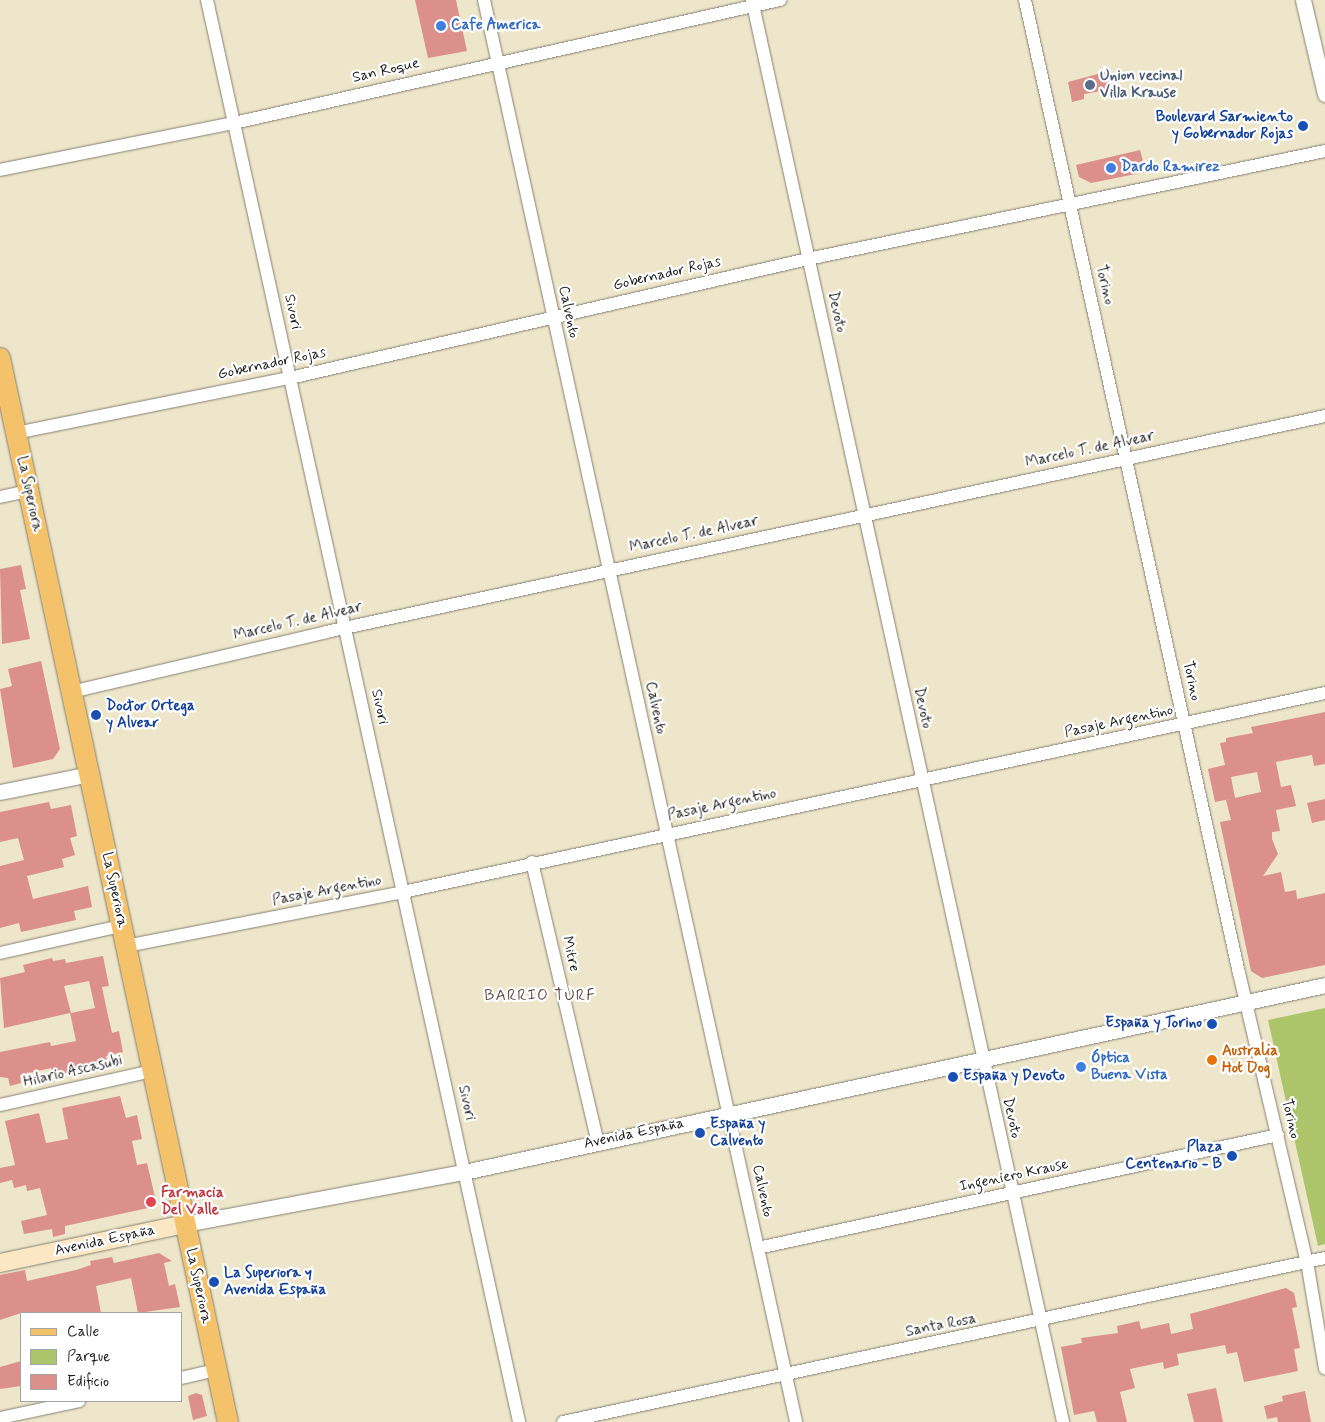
<!DOCTYPE html>
<html>
<head>
<meta charset="utf-8">
<style>
	body { margin:0 }
	#map { position:relative; width:1325px; height:1422px; overflow:hidden; background:#eee6ca; font-family:Mynerve,sans-serif }
	div>[style] { position:absolute }
	[style*='--x'] { left:calc(var(--x)*1px); top:calc(var(--y)*1px); width:calc(var(--w)*1px); rotate:calc(var(--a)*1deg) }
	.green>* { inset:0; background:#acc56a }
	.building>* { inset:0; background:#db908c }
	.roads { filter:drop-shadow(0 0 1px #858173) drop-shadow(0 0 1px #858173) }
	.minor>* { height:12px; margin:-6px; padding:0 6px; transform-origin:6px; border-radius:6px; background:#fff }
	.tertiary>* { height:15px; margin:-7.5px; padding:0 7.5px; transform-origin:7.5px; border-radius:7.5px; background:#fff }
	.secondary>* { height:18px; margin:-9px; padding:0 9px; transform-origin:9px; border-radius:9px; background:#fbe7c3 }
	.primary>* { height:20px; margin:-10px; padding:0 10px; transform-origin:10px; border-radius:10px; background:#f4c26a }
	.dots>* { width:14px; height:14px; translate:-50% -50%; box-sizing:border-box; border:2px solid #fff; border-radius:50% }
	span { translate:-50% -50%; white-space:nowrap; text-align:center; line-height:1.15; -webkit-text-stroke:4.5px #fff; paint-order:stroke }
	.shop-label { font-size:15px; color:#366cbe; font-weight:700 }
	.left { translate:0 -50%; text-align:left }
	.street-label { font-size:15px; color:#1c1c1c }
	.service-label { font-size:15px; color:#4e5e75; font-weight:700 }
	.transit-label { font-size:15px; color:#164399; font-weight:700 }
	.right { translate:-100% -50%; text-align:right }
	.food-label { font-size:15px; color:#c56008; font-weight:700 }
	.health-label { font-size:15px; color:#be3a42; font-weight:700 }
	.neighbourhood-label { font-size:16px; color:#5f4543; letter-spacing:1px }
	.legend { position:absolute; left:20px; top:1312px; width:162px; height:90px; box-sizing:border-box; background:#fff; border:1px solid #a4a4a4; margin:0; padding:6px 9px; list-style:none; font-size:15px; color:#1c1c1c }
	.legend li { display:flex; align-items:center; gap:10px; height:25px }
	.legend b { width:25px; border:1px solid #a4a4a4 }
</style>
</head>
<body>
<div id="map">
	<div class="green">
		<i style="clip-path:polygon(1325px 1008px,1325px 1244px,1318px 1246px,1268px 1020px)"></i>
	</div>
	<div class="building">
		<i style="clip-path:polygon(415px 0,456px 0,467px 51px,428px 58px)"></i>
		<i style="clip-path:polygon(1109px 71px,1113px 89px,1084px 94px,1084px 99px,1072px 102px,1068px 82px)"></i>
		<i style="clip-path:polygon(1140px 150px,1146px 172px,1091px 183px,1079px 177px,1076px 165px)"></i>
		<i style="clip-path:polygon(21px 565px,26px 589px,20px 590px,30px 639px,2px 644px,0 569px)"></i>
		<i style="clip-path:polygon(41px 661px,60px 749px,53px 759px,13px 768px,0 689px,12px 686px,8px 669px)"></i>
		<i style="clip-path:polygon(1325px 712px,1325px 764px,1314px 766px,1312px 755px,1276px 762px,1281px 787px,1291px 785px,1296px 806px,1276px 810px,1280px 831px,1272px 832px,1272px 839px,1278px 854px,1263px 876px,1281px 872px,1285px 892px,1296px 890px,1297px 899px,1325px 893px,1325px 965px,1262px 978px,1251px 971px,1220px 822px,1231px 820px,1226px 800px,1261px 792px,1257px 772px,1231px 777px,1235px 798px,1215px 802px,1208px 769px,1225px 765px,1220px 743px,1226px 742px,1226px 738px,1253px 733px,1251px 727px)"></i>
		<i style="clip-path:polygon(1325px 799px,1325px 820px,1312px 823px,1307px 803px)"></i>
		<i style="clip-path:polygon(49px 802px,51px 809px,71px 805px,77px 836px,70px 838px,75px 855px,62px 859px,64px 867px,27px 876px,33px 899px,88px 886px,92px 907px,74px 911px,76px 920px,21px 932px,19px 923px,0 928px,0 866px,24px 860px,18px 838px,0 842px,0 812px)"></i>
		<i style="clip-path:polygon(evenodd,103px 956px,109px 986px,102px 987px,107px 1011px,112px 1033px,119px 1031px,123px 1052px,106px 1056px,107px 1062px,87px 1069px,53px 1076px,51px 1068px,20px 1075px,21px 1083px,10px 1086px,8px 1078px,0 1077px,0 1052px,50px 1042px,51px 1046px,76px 1041px,70px 1013px,4px 1028px,0 978px,25px 972px,23px 965px,52px 958px,53px 961px,65px 959px,66px 963px,103px 956px,89px 981px,95px 1008px,71px 1013px,64px 986px,89px 981px)"></i>
		<i style="clip-path:polygon(120px 1096px,126px 1118px,137px 1115px,142px 1139px,132px 1141px,137px 1165px,147px 1163px,155px 1197px,148px 1208px,65px 1226px,65px 1234px,53px 1237px,52px 1229px,24px 1234px,21px 1221px,47px 1215px,40px 1188px,27px 1191px,26px 1185px,14px 1188px,12px 1180px,0 1183px,0 1168px,15px 1165px,5px 1121px,39px 1113px,46px 1143px,68px 1139px,62px 1108px)"></i>
		<i style="clip-path:polygon(159px 1253px,172px 1261px,164px 1263px,169px 1286px,175px 1284px,180px 1307px,138px 1313px,131px 1278px,96px 1286px,101px 1313px,21px 1313px,0 1320px,0 1275px,25px 1270px,27px 1281px,76px 1270px,91px 1265px,90px 1261px,112px 1257px,114px 1263px)"></i>
		<i style="clip-path:polygon(1286px 1288px,1294px 1293px,1297px 1307px,1292px 1308px,1300px 1348px,1294px 1349px,1298px 1371px,1244px 1382px,1237px 1352px,1227px 1354px,1225px 1345px,1177px 1354px,1179px 1365px,1164px 1369px,1163px 1362px,1130px 1369px,1135px 1388px,1120px 1392px,1127px 1422px,1097px 1422px,1094px 1411px,1074px 1415px,1061px 1347px,1082px 1343px,1081px 1338px,1118px 1333px,1117px 1326px,1139px 1321px,1141px 1329px,1169px 1323px,1171px 1334px,1193px 1329px,1190px 1314px)"></i>
		<i style="clip-path:polygon(21px 1361px,21px 1386px,0 1389px,0 1367px)"></i>
		<i style="clip-path:polygon(1216px 1388px,1223px 1422px,1194px 1422px,1187px 1394px)"></i>
		<i style="clip-path:polygon(1305px 1391px,1311px 1422px,1278px 1422px,1277px 1417px,1267px 1419px,1264px 1406px,1283px 1401px,1282px 1396px)"></i>
		<i style="clip-path:polygon(196px 1393px,202px 1395px,207px 1416px,193px 1420px,188px 1396px)"></i>
	</div>
	<div class="roads">
		<div class="minor">
			<i style="--x:207;--y:0;--w:1456;--a:77.62"></i>
			<i style="--x:484;--y:0;--w:1456;--a:77.62"></i>
			<i style="--x:752;--y:0;--w:1456;--a:77.66"></i>
			<i style="--x:1025;--y:0;--w:996;--a:77.6"></i>
			<i style="--x:1239;--y:973;--w:297;--a:76.8"></i>
			<i style="--x:1307;--y:1262;--w:108;--a:80.4"></i>
			<i style="--x:0;--y:170;--w:239;--a:-11.4"></i>
			<i style="--x:234;--y:123;--w:560;--a:-12.7"></i>
			<i style="--x:16;--y:433;--w:279;--a:-11.4"></i>
			<i style="--x:290;--y:378;--w:531;--a:-12.94"></i>
			<i style="--x:808;--y:259;--w:528;--a:-11.8"></i>
			<i style="--x:0;--y:497;--w:29;--a:-12"></i>
			<i style="--x:71;--y:692;--w:262;--a:-13.2"></i>
			<i style="--x:326;--y:632;--w:1022;--a:-12.2"></i>
			<i style="--x:532;--y:862;--w:285;--a:76.8"></i>
			<i style="--x:126;--y:946;--w:282;--a:-11"></i>
			<i style="--x:403;--y:892;--w:943;--a:-12.18"></i>
			<i style="--x:0;--y:953;--w:124;--a:-12.6"></i>
			<i style="--x:0;--y:1105;--w:156;--a:-12.6"></i>
			<i style="--x:758;--y:1248;--w:532;--a:-12.26"></i>
			<i style="--x:181;--y:1378;--w:36;--a:-13"></i>
			<i style="--x:0;--y:1418;--w:81;--a:-12.1"></i>
			<i style="--x:563;--y:1422;--w:779;--a:-12.15"></i>
		</div>
		<div class="tertiary">
			<i style="--x:1303;--y:0;--w:97;--a:76.8"></i>
			<i style="--x:0;--y:792;--w:91;--a:-11.4"></i>
			<i style="--x:185;--y:1224;--w:284;--a:-10.6"></i>
			<i style="--x:464;--y:1172;--w:881;--a:-12.25"></i>
		</div>
		<div class="secondary">
			<i style="--x:0;--y:1263;--w:189;--a:-11.9"></i>
		</div>
		<div class="primary">
			<i style="--x:0;--y:358;--w:1088;--a:77.91"></i>
		</div>
	</div>
	<div class="dots">
		<i style="left:441px;top:26px;background:#3f7fe0"></i>
		<i style="left:1090px;top:85px;background:#5c6f8a"></i>
		<i style="left:1303px;top:126px;background:#1a4fb4"></i>
		<i style="left:1111px;top:168px;background:#3f7fe0"></i>
		<i style="left:96px;top:715px;background:#1a4fb4"></i>
		<i style="left:1212px;top:1024px;background:#1a4fb4"></i>
		<i style="left:1212px;top:1060px;background:#e8710a"></i>
		<i style="left:1081px;top:1067px;background:#3f7fe0"></i>
		<i style="left:953px;top:1077px;background:#1a4fb4"></i>
		<i style="left:700px;top:1133px;background:#1a4fb4"></i>
		<i style="left:1232px;top:1156px;background:#1a4fb4"></i>
		<i style="left:151px;top:1202px;background:#e0444e"></i>
		<i style="left:214px;top:1282px;background:#1a4fb4"></i>
	</div>
	<div class="shop-label">
		<span class="left" style="left:451px;top:26px">Cafe America</span>
		<span class="left" style="left:1121px;top:168px">Dardo Ramirez</span>
		<span class="left" style="left:1091px;top:1067px">Óptica<br>Buena Vista</span>
	</div>
	<div class="street-label">
		<span style="left:386px;top:71px;rotate:-13deg">San Roque</span>
		<span style="left:667px;top:274px;rotate:-13deg">Gobernador Rojas</span>
		<span style="left:1104px;top:285px;rotate:77deg">Torino</span>
		<span style="left:292px;top:312px;rotate:78deg">Sivori</span>
		<span style="left:568px;top:312px;rotate:78deg">Calvento</span>
		<span style="left:836px;top:312px;rotate:78deg">Devoto</span>
		<span style="left:272px;top:364px;rotate:-12deg">Gobernador Rojas</span>
		<span style="left:1090px;top:450px;rotate:-12deg">Marcelo T. de Alvear</span>
		<span style="left:29px;top:494px;rotate:78deg">La Superiora</span>
		<span style="left:694px;top:535px;rotate:-12deg">Marcelo T. de Alvear</span>
		<span style="left:298px;top:622px;rotate:-13deg">Marcelo T. de Alvear</span>
		<span style="left:1191px;top:681px;rotate:78deg">Torino</span>
		<span style="left:379px;top:707px;rotate:78deg">Sivori</span>
		<span style="left:655px;top:708px;rotate:78deg">Calvento</span>
		<span style="left:922px;top:708px;rotate:78deg">Devoto</span>
		<span style="left:1119px;top:722px;rotate:-12deg">Pasaje Argentino</span>
		<span style="left:722px;top:805px;rotate:-12deg">Pasaje Argentino</span>
		<span style="left:114px;top:890px;rotate:78deg">La Superiora</span>
		<span style="left:327px;top:891px;rotate:-11deg">Pasaje Argentino</span>
		<span style="left:570px;top:954px;rotate:77deg">Mitre</span>
		<span style="left:73px;top:1072px;rotate:-13deg">Hilario Ascasubi</span>
		<span style="left:466px;top:1103px;rotate:78deg">Sivori</span>
		<span style="left:1011px;top:1118px;rotate:78deg">Devoto</span>
		<span style="left:1290px;top:1119px;rotate:77deg">Torino</span>
		<span style="left:634px;top:1134px;rotate:-12deg">Avenida España</span>
		<span style="left:1014px;top:1176px;rotate:-12deg">Ingeniero Krause</span>
		<span style="left:762px;top:1191px;rotate:78deg">Calvento</span>
		<span style="left:105px;top:1241px;rotate:-12deg">Avenida España</span>
		<span style="left:198px;top:1286px;rotate:78deg">La Superiora</span>
		<span style="left:941px;top:1326px;rotate:-11deg">Santa Rosa</span>
	</div>
	<div class="service-label">
		<span class="left" style="left:1100px;top:85px">Union vecinal<br>Villa Krause</span>
	</div>
	<div class="transit-label">
		<span class="right" style="left:1293px;top:126px">Boulevard Sarmiento<br>y Gobernador Rojas</span>
		<span class="left" style="left:106px;top:715px">Doctor Ortega<br>y Alvear</span>
		<span class="right" style="left:1202px;top:1024px">España y Torino</span>
		<span class="left" style="left:963px;top:1077px">España y Devoto</span>
		<span class="left" style="left:710px;top:1133px">España y<br>Calvento</span>
		<span class="right" style="left:1222px;top:1156px">Plaza<br>Centenario - B</span>
		<span class="left" style="left:224px;top:1282px">La Superiora y<br>Avenida España</span>
	</div>
	<div class="food-label">
		<span class="left" style="left:1222px;top:1060px">Australia<br>Hot Dog</span>
	</div>
	<div class="health-label">
		<span class="left" style="left:161px;top:1202px">Farmacia<br>Del Valle</span>
	</div>
	<div class="neighbourhood-label">
		<span style="left:540px;top:996px">BARRIO TURF</span>
	</div>
	<ul class="legend">
	<li><b style="height:6px;background:#f4c26a"></b>Calle</li>
	<li><b style="height:14px;background:#acc56a"></b>Parque</li>
	<li><b style="height:14px;background:#db908c"></b>Edificio</li>
	</ul>
</div>
</body>
</html>
